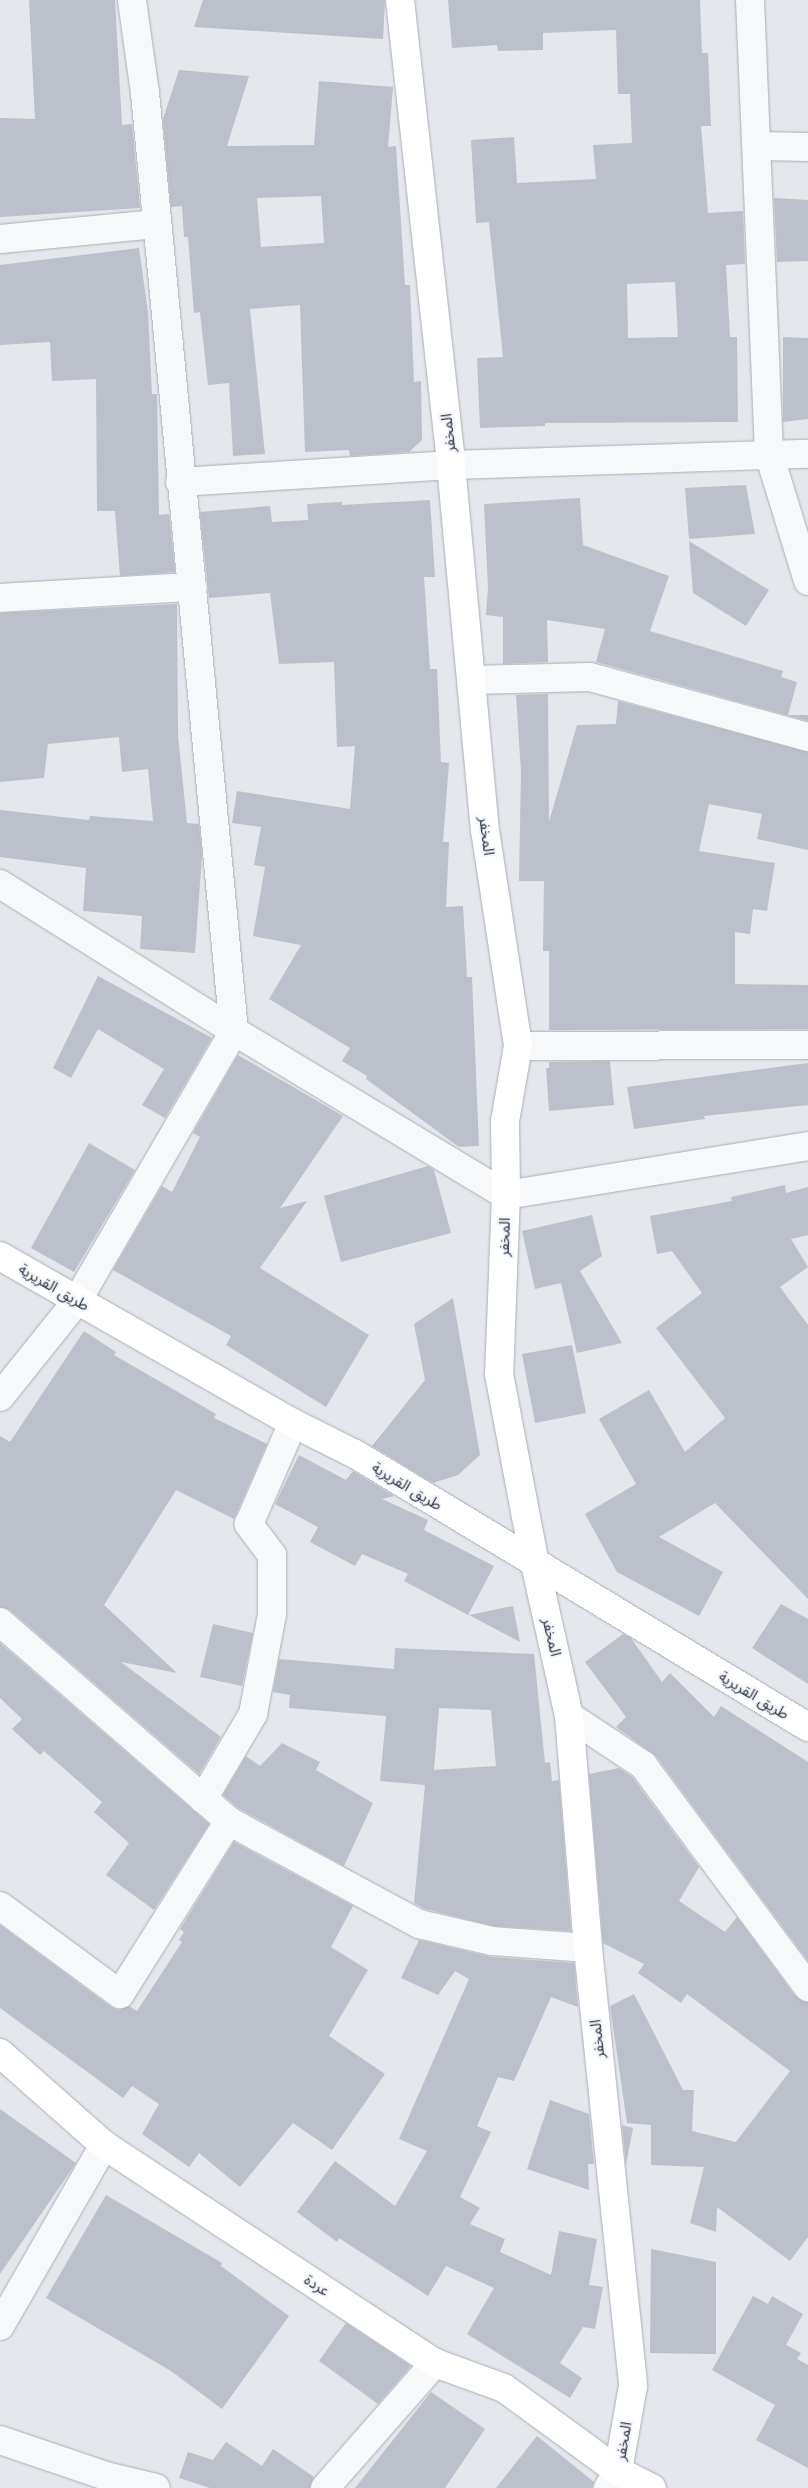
<!DOCTYPE html>
<html>
<head>
<meta charset="utf-8">
<style>
	body { margin:0 }
	#map { position:relative; width:808px; height:2488px; overflow:hidden; background:#e4e7ec; font-family:Arial,"Noto Sans Arabic",sans-serif }
	div>[style] { position:absolute }
	[style*='--x'] { left:calc(var(--x)*1px); top:calc(var(--y)*1px); width:calc(var(--w)*1px); rotate:calc(var(--a)*1deg) }
	.building>* { inset:0; background:#bbc0ca }
	.roads { filter:drop-shadow(0 0 1px #a9aeb7) drop-shadow(0 0 1px #a9aeb7) }
	.street>* { height:28px; margin:-14px; padding:0 14px; transform-origin:14px; border-radius:14px; background:#f7f8fa }
	.secondary>* { height:28px; margin:-14px; padding:0 14px; transform-origin:14px; border-radius:14px; background:#fff }
	span { translate:-50% -50%; white-space:nowrap; text-align:center; line-height:1.15; -webkit-text-stroke:4.5px #f4f6f9; paint-order:stroke }
	.street-label { font-size:15px; color:#2b3445 }
</style>
</head>
<body>
<div id="map">
	<div class="building">
		<i style="clip-path:polygon(29px 0,115px 0,122px 125px,132px 124px,140px 208px,0 217px,0 118px,35px 119px)"></i>
		<i style="clip-path:polygon(203px 0,385px 0,383px 39px,194px 27px)"></i>
		<i style="clip-path:polygon(evenodd,448px 0,700px 0,702px 53px,708px 53px,711px 126px,701px 126px,708px 213px,743px 211px,745px 264px,726px 265px,730px 337px,737px 337px,738px 422px,545px 423px,545px 426px,480px 428px,477px 358px,503px 357px,489px 222px,476px 223px,471px 140px,514px 137px,517px 183px,596px 179px,593px 145px,632px 143px,630px 94px,618px 94px,616px 30px,543px 33px,543px 50px,498px 51px,497px 45px,452px 48px,448px 0,675px 282px,678px 337px,628px 338px,627px 284px,675px 282px)"></i>
		<i style="clip-path:polygon(evenodd,179px 70px,249px 76px,227px 146px,314px 145px,319px 81px,393px 87px,388px 147px,396px 146px,405px 285px,410px 285px,414px 382px,421px 381px,422px 440px,409px 452px,350px 456px,349px 450px,305px 452px,300px 305px,250px 309px,265px 454px,233px 456px,229px 383px,208px 385px,200px 312px,194px 313px,188px 237px,184px 237px,182px 206px,171px 207px,163px 119px,179px 70px,321px 196px,324px 243px,261px 247px,257px 198px,321px 196px)"></i>
		<i style="clip-path:polygon(774px 198px,808px 200px,808px 261px,777px 262px)"></i>
		<i style="clip-path:polygon(139px 248px,148px 312px,152px 394px,157px 394px,159px 515px,169px 514px,175px 572px,120px 576px,115px 511px,97px 511px,96px 379px,52px 381px,50px 342px,0 345px,0 265px)"></i>
		<i style="clip-path:polygon(783px 337px,808px 338px,808px 419px,783px 422px)"></i>
		<i style="clip-path:polygon(746px 485px,755px 534px,689px 539px,685px 488px)"></i>
		<i style="clip-path:polygon(580px 498px,583px 545px,669px 576px,650px 631px,783px 671px,781px 677px,797px 682px,788px 715px,808px 715px,808px 721px,596px 662px,605px 629px,547px 620px,548px 662px,503px 664px,503px 617px,486px 615px,488px 588px,484px 504px)"></i>
		<i style="clip-path:polygon(430px 500px,435px 577px,424px 577px,430px 669px,437px 669px,441px 762px,449px 763px,443px 842px,449px 842px,446px 907px,463px 906px,467px 977px,472px 977px,479px 1146px,459px 1147px,366px 1079px,367px 1076px,342px 1061px,350px 1048px,269px 999px,301px 945px,253px 936px,265px 867px,254px 865px,261px 827px,232px 823px,237px 791px,350px 809px,355px 746px,337px 747px,334px 662px,279px 664px,270px 593px,209px 598px,200px 512px,270px 506px,272px 522px,308px 520px,307px 504px,342px 502px,342px 505px)"></i>
		<i style="clip-path:polygon(689px 541px,769px 590px,746px 626px,693px 593px)"></i>
		<i style="clip-path:polygon(177px 604px,178px 735px,187px 823px,199px 824px,202px 855px,195px 953px,140px 949px,142px 916px,83px 911px,86px 868px,0 857px,0 810px,89px 820px,90px 816px,153px 821px,148px 769px,122px 772px,119px 737px,48px 744px,44px 778px,0 782px,0 613px)"></i>
		<i style="clip-path:polygon(548px 694px,549px 822px,577px 725px,616px 724px,618px 701px,808px 752px,808px 850px,757px 839px,762px 814px,709px 804px,699px 851px,775px 863px,767px 911px,753px 909px,750px 934px,735px 932px,735px 984px,808px 985px,808px 1029px,549px 1030px,549px 951px,543px 951px,544px 881px,519px 881px,521px 772px,516px 695px)"></i>
		<i style="clip-path:polygon(98px 976px,212px 1038px,165px 1118px,142px 1105px,164px 1069px,98px 1029px,71px 1078px,53px 1068px)"></i>
		<i style="clip-path:polygon(238px 1055px,343px 1116px,280px 1208px,307px 1201px,260px 1268px,369px 1335px,326px 1407px,226px 1345px,231px 1336px,113px 1270px,162px 1186px,172px 1192px,200px 1137px,193px 1133px)"></i>
		<i style="clip-path:polygon(610px 1061px,614px 1105px,549px 1111px,546px 1068px,549px 1068px,549px 1062px)"></i>
		<i style="clip-path:polygon(808px 1063px,808px 1105px,704px 1116px,705px 1119px,634px 1129px,627px 1087px)"></i>
		<i style="clip-path:polygon(89px 1143px,135px 1170px,74px 1272px,31px 1248px)"></i>
		<i style="clip-path:polygon(428px 1166px,434px 1170px,451px 1233px,341px 1262px,324px 1196px)"></i>
		<i style="clip-path:polygon(785px 1185px,786px 1193px,808px 1187px,808px 1235px,791px 1239px,808px 1267px,780px 1287px,808px 1325px,808px 1599px,715px 1503px,659px 1537px,723px 1572px,699px 1616px,617px 1572px,585px 1514px,636px 1484px,599px 1419px,649px 1390px,685px 1452px,725px 1418px,656px 1328px,702px 1293px,672px 1251px,657px 1254px,650px 1216px,732px 1201px,731px 1197px)"></i>
		<i style="clip-path:polygon(592px 1215px,602px 1256px,580px 1271px,622px 1343px,577px 1353px,561px 1283px,535px 1289px,522px 1231px)"></i>
		<i style="clip-path:polygon(453px 1298px,480px 1455px,458px 1475px,433px 1483px,372px 1446px,425px 1380px,414px 1324px)"></i>
		<i style="clip-path:polygon(84px 1331px,116px 1352px,114px 1355px,216px 1414px,214px 1418px,267px 1444px,234px 1519px,176px 1490px,104px 1605px,177px 1673px,121px 1662px,221px 1737px,199px 1774px,10px 1610px,0 1607px,0 1436px,10px 1442px)"></i>
		<i style="clip-path:polygon(572px 1345px,586px 1413px,535px 1423px,522px 1354px)"></i>
		<i style="clip-path:polygon(299px 1455px,346px 1480px,353px 1471px,394px 1496px,382px 1499px,428px 1520px,424px 1530px,494px 1566px,468px 1615px,404px 1581px,408px 1574px,362px 1554px,355px 1566px,310px 1542px,318px 1527px,275px 1504px)"></i>
		<i style="clip-path:polygon(781px 1604px,808px 1619px,808px 1684px,752px 1648px)"></i>
		<i style="clip-path:polygon(513px 1606px,520px 1642px,469px 1615px)"></i>
		<i style="clip-path:polygon(213px 1624px,253px 1633px,242px 1686px,200px 1677px)"></i>
		<i style="clip-path:polygon(623px 1634px,631px 1638px,662px 1682px,670px 1673px,714px 1717px,721px 1706px,808px 1762px,808px 1961px,656px 1756px,616px 1727px,626px 1717px,585px 1662px)"></i>
		<i style="clip-path:polygon(0 1643px,209px 1824px,154px 1910px,106px 1875px,129px 1843px,94px 1812px,102px 1802px,44px 1751px,40px 1755px,12px 1729px,22px 1719px,0 1698px)"></i>
		<i style="clip-path:polygon(evenodd,395px 1648px,534px 1654px,545px 1763px,550px 1762px,552px 1781px,559px 1780px,571px 1931px,494px 1926px,425px 1909px,414px 1903px,425px 1785px,380px 1781px,386px 1716px,289px 1708px,290px 1695px,273px 1692px,279px 1659px,394px 1669px,395px 1648px,439px 1708px,491px 1710px,496px 1766px,434px 1770px,439px 1708px)"></i>
		<i style="clip-path:polygon(282px 1743px,320px 1762px,316px 1770px,373px 1803px,344px 1866px,238px 1808px,223px 1795px,246px 1756px,260px 1766px)"></i>
		<i style="clip-path:polygon(619px 1768px,632px 1777px,699px 1867px,679px 1901px,725px 1932px,737px 1917px,795px 1996px,808px 2002px,808px 2237px,790px 2261px,717px 2207px,716px 2232px,690px 2223px,704px 2167px,651px 2165px,651px 2125px,627px 2123px,610px 2006px,634px 1994px,683px 2090px,694px 2090px,692px 2131px,736px 2142px,790px 2071px,687px 1994px,681px 2003px,638px 1973px,644px 1964px,603px 1943px,589px 1774px)"></i>
		<i style="clip-path:polygon(234px 1842px,353px 1906px,331px 1947px,368px 1970px,329px 2036px,385px 2074px,332px 2150px,293px 2123px,240px 2187px,199px 2153px,189px 2167px,142px 2134px,159px 2104px,132px 2086px,123px 2098px,0 2008px,0 1925px,111px 2007px,119px 2010px,129px 2006px,137px 2011px,182px 1942px,179px 1940px,184px 1932px,180px 1929px)"></i>
		<i style="clip-path:polygon(419px 1940px,491px 1957px,574px 1963px,578px 2007px,551px 1997px,514px 2081px,498px 2077px,477px 2126px,491px 2132px,460px 2197px,480px 2208px,470px 2224px,505px 2239px,500px 2252px,551px 2275px,559px 2231px,597px 2239px,589px 2285px,603px 2287px,595px 2329px,583px 2327px,560px 2363px,582px 2378px,570px 2398px,467px 2334px,494px 2288px,446px 2266px,428px 2296px,339px 2238px,337px 2242px,297px 2212px,335px 2161px,395px 2206px,427px 2151px,399px 2139px,469px 1979px,455px 1971px,438px 1995px,401px 1978px)"></i>
		<i style="clip-path:polygon(550px 2100px,589px 2114px,594px 2164px,588px 2164px,589px 2190px,527px 2169px)"></i>
		<i style="clip-path:polygon(0 2109px,76px 2163px,0 2274px)"></i>
		<i style="clip-path:polygon(622px 2125px,633px 2128px,626px 2165px)"></i>
		<i style="clip-path:polygon(106px 2195px,222px 2263px,221px 2266px,289px 2316px,222px 2409px,171px 2371px,46px 2298px)"></i>
		<i style="clip-path:polygon(651px 2249px,716px 2262px,716px 2354px,650px 2353px)"></i>
		<i style="clip-path:polygon(753px 2296px,768px 2304px,772px 2296px,803px 2314px,786px 2345px,801px 2353px,797px 2359px,808px 2365px,808px 2468px,756px 2440px,775px 2405px,712px 2370px)"></i>
		<i style="clip-path:polygon(346px 2323px,411px 2366px,378px 2404px,319px 2361px)"></i>
		<i style="clip-path:polygon(431px 2392px,485px 2429px,445px 2488px,355px 2488px)"></i>
		<i style="clip-path:polygon(537px 2436px,594px 2482px,592px 2488px,496px 2488px)"></i>
		<i style="clip-path:polygon(226px 2442px,262px 2466px,273px 2449px,314px 2477px,310px 2488px,210px 2488px,179px 2478px,188px 2452px,213px 2460px)"></i>
	</div>
	<div class="roads">
		<div class="street">
			<i style="--x:750;--y:0;--w:454;--a:87.6"></i>
			<i style="--x:769;--y:454;--w:133;--a:72.9"></i>
			<i style="--x:758;--y:146;--w:50;--a:1.1"></i>
			<i style="--x:0;--y:239;--w:156;--a:-5.5"></i>
			<i style="--x:180;--y:482;--w:272;--a:-3.6"></i>
			<i style="--x:451;--y:465;--w:357;--a:-1.8"></i>
			<i style="--x:0;--y:598;--w:193;--a:-3.3"></i>
			<i style="--x:473;--y:680;--w:117;--a:-1.5"></i>
			<i style="--x:590;--y:677;--w:226;--a:15.4"></i>
			<i style="--x:0;--y:884;--w:276;--a:32.1"></i>
			<i style="--x:234;--y:1031;--w:318;--a:31.1"></i>
			<i style="--x:506;--y:1195;--w:306;--a:-9.2"></i>
			<i style="--x:518;--y:1046;--w:290;--a:-0.2"></i>
			<i style="--x:0;--y:1397;--w:123;--a:-51.3"></i>
			<i style="--x:77;--y:1301;--w:312;--a:-59.8"></i>
			<i style="--x:234;--y:1031;--w:942;--a:-95.42"></i>
			<i style="--x:145;--y:93;--w:94;--a:-98"></i>
			<i style="--x:0;--y:1622;--w:303;--a:41"></i>
			<i style="--x:229;--y:1821;--w:35;--a:29"></i>
			<i style="--x:260;--y:1838;--w:181;--a:28.4"></i>
			<i style="--x:419;--y:1924;--w:75;--a:13.1"></i>
			<i style="--x:492;--y:1941;--w:96;--a:4.2"></i>
			<i style="--x:569;--y:1716;--w:89;--a:33.5"></i>
			<i style="--x:643;--y:1765;--w:277;--a:53.4"></i>
			<i style="--x:203;--y:1799;--w:99;--a:-59.5"></i>
			<i style="--x:253;--y:1714;--w:102;--a:-79.2"></i>
			<i style="--x:272;--y:1614;--w:59;--a:-90"></i>
			<i style="--x:272;--y:1555;--w:39;--a:-127"></i>
			<i style="--x:249;--y:1524;--w:110;--a:-66.5"></i>
			<i style="--x:0;--y:1906;--w:149;--a:36.3"></i>
			<i style="--x:120;--y:1994;--w:204;--a:-57.8"></i>
			<i style="--x:0;--y:2326;--w:209;--a:-60.1"></i>
			<i style="--x:0;--y:2440;--w:112;--a:18.8"></i>
			<i style="--x:106;--y:2476;--w:51;--a:13.5"></i>
			<i style="--x:325;--y:2488;--w:167;--a:-48.7"></i>
			<i style="--x:608;--y:2488;--w:20;--a:-60"></i>
		</div>
		<div class="secondary">
			<i style="--x:400;--y:0;--w:468;--a:83.7"></i>
			<i style="--x:451;--y:465;--w:367;--a:84.7"></i>
			<i style="--x:485;--y:830;--w:219;--a:81.3"></i>
			<i style="--x:518;--y:1046;--w:76;--a:99.8"></i>
			<i style="--x:505;--y:1121;--w:74;--a:89.2"></i>
			<i style="--x:506;--y:1195;--w:179;--a:92.2"></i>
			<i style="--x:499;--y:1374;--w:193;--a:79.3"></i>
			<i style="--x:535;--y:1564;--w:156;--a:77.4"></i>
			<i style="--x:569;--y:1716;--w:233;--a:85.3"></i>
			<i style="--x:588;--y:1948;--w:440;--a:84.1"></i>
			<i style="--x:633;--y:2386;--w:86;--a:100"></i>
			<i style="--x:0;--y:1256;--w:337;--a:29.7"></i>
			<i style="--x:293;--y:1423;--w:69;--a:26.6"></i>
			<i style="--x:355;--y:1454;--w:529;--a:31.08"></i>
			<i style="--x:0;--y:2053;--w:139;--a:41.5"></i>
			<i style="--x:104;--y:2145;--w:396;--a:33.4"></i>
			<i style="--x:435;--y:2363;--w:73;--a:19.9"></i>
			<i style="--x:504;--y:2388;--w:141;--a:36.1"></i>
			<i style="--x:618;--y:2471;--w:38;--a:27"></i>
		</div>
	</div>
	<div class="street-label">
		<span style="left:448px;top:433px;rotate:-96deg">المخفر</span>
		<span style="left:487px;top:836px;rotate:83deg">المخفر</span>
		<span style="left:504px;top:1237px;rotate:-88deg">المخفر</span>
		<span style="left:54px;top:1287px;rotate:30deg">طريق القريرية</span>
		<span style="left:407px;top:1486px;rotate:31deg">طريق القريرية</span>
		<span style="left:552px;top:1637px;rotate:77deg">المخفر</span>
		<span style="left:754px;top:1695px;rotate:31deg">طريق القريرية</span>
		<span style="left:597px;top:2039px;rotate:-96deg">المخفر</span>
		<span style="left:317px;top:2285px;rotate:33deg">عردة</span>
		<span style="left:623px;top:2441px;rotate:-80deg">المخفر</span>
	</div>
</div>
</body>
</html>
